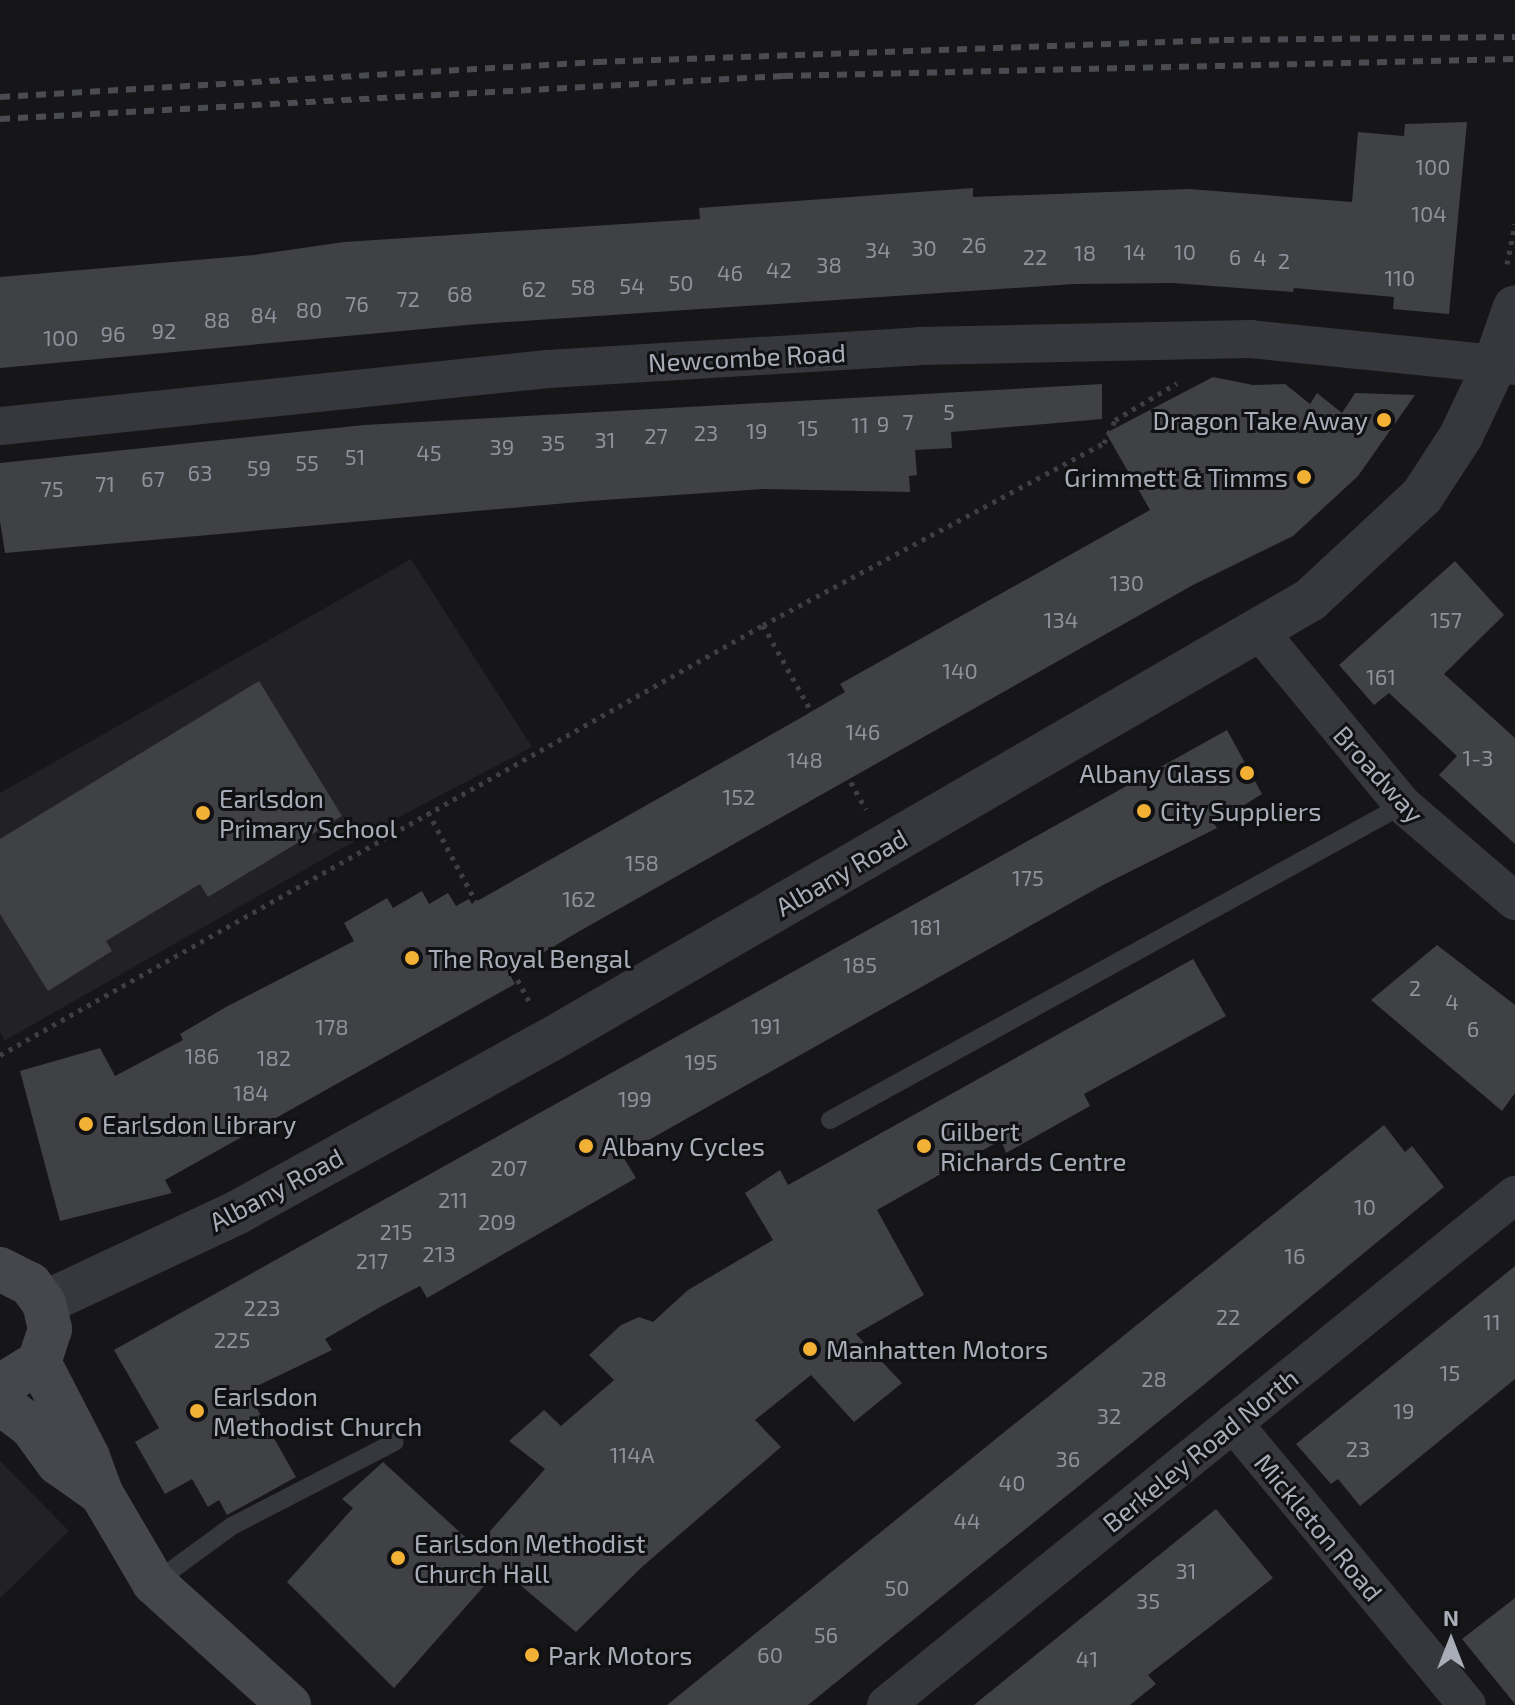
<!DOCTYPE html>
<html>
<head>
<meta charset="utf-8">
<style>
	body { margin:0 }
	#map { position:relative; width:1515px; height:1705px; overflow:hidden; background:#161618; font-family:"Exo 2",sans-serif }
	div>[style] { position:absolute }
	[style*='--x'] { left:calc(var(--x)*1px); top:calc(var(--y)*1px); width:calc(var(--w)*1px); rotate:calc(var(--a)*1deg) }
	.built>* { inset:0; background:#222225 }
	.building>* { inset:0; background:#404145 }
	.path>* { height:5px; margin-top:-2.5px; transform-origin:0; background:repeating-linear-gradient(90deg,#3d3f44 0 4px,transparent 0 10px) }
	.service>* { height:18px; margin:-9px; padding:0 9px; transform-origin:9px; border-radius:9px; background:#37383d }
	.minor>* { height:38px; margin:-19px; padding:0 19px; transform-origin:19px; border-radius:19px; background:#37383d }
	.tertiary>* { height:44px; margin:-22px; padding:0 22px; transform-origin:22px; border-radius:22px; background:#37383d }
	.secondary>* { height:44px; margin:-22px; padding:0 22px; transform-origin:22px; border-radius:22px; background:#45474d }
	.rail>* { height:6px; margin-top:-3px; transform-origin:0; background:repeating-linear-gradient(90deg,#4a4c52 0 10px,transparent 0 18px) }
	.dots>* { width:22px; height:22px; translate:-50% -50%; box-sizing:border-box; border:4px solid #111113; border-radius:50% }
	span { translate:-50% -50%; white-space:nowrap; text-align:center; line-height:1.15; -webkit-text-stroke:6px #111113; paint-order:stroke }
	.number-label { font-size:22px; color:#8e929b }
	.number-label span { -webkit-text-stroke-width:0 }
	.street-label { font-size:26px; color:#a8adb8 }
	.poi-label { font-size:26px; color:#a8adb8 }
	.right { translate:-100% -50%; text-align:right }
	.left { translate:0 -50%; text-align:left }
	.north { position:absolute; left:1411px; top:1601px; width:80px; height:80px; -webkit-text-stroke:6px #111113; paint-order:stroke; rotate:0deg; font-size:22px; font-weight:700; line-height:32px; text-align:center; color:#a8adb8 }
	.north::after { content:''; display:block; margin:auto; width:28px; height:36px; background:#a8adb8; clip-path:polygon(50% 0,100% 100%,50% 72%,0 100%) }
</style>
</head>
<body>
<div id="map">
	<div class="built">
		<i style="clip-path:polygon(411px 559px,532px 747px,367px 834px,4px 1041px,0 1032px,0 793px)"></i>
		<i style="clip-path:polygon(0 1461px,69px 1531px,0 1598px)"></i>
	</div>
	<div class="building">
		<i style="clip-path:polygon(1467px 122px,1449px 314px,1393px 309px,1394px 297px,1294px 288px,1293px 292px,1173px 283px,1074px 284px,478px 324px,0 368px,0 277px,254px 255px,344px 242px,700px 219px,699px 208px,973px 188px,973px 197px,1189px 189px,1352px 202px,1358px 132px,1404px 136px,1405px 124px)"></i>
		<i style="clip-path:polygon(1213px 377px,1253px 385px,1285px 384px,1310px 404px,1317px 393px,1342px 413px,1355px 393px,1415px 395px,1358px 476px,1293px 536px,1193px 585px,578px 932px,509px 973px,515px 984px,165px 1180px,172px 1193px,60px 1221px,20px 1071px,100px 1048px,115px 1076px,183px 1040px,180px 1034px,226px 1007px,354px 941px,344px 923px,387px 898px,393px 908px,422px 891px,429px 904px,448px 893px,456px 906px,469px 899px,472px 904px,797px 720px,845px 692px,840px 684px,1150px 510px,1106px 433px)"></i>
		<i style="clip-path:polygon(1102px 384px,1102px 419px,951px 432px,952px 448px,915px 450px,917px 475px,909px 476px,910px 492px,763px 489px,590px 501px,5px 553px,0 521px,0 463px,364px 425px)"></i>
		<i style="clip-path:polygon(1455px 561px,1504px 615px,1444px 674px,1515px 738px,1515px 844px,1439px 775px,1457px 756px,1389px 693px,1374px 705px,1339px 665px)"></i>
		<i style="clip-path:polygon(259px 681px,342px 816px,208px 897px,200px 884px,106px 941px,112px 951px,48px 991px,0 914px,0 839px)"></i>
		<i style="clip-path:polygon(1227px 730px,1262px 794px,1214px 824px,1217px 828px,1103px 885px,622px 1155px,636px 1178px,427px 1298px,420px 1286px,382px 1306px,325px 1339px,332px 1350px,247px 1391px,296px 1477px,227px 1515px,219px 1500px,208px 1507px,192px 1479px,165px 1494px,135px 1442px,159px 1428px,114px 1350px)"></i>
		<i style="clip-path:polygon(1437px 945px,1515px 1005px,1515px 1093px,1502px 1111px,1371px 1000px)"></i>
		<i style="clip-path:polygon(1193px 959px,1226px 1016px,1084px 1094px,1090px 1106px,1006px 1153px,1001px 1140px,877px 1210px,924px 1295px,856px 1334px,902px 1383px,854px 1422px,811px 1375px,755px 1420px,781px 1447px,643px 1566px,576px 1632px,500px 1568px,394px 1688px,287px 1582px,353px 1508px,342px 1499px,383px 1462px,476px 1547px,545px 1469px,509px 1441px,544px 1410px,561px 1426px,614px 1380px,589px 1355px,621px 1325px,639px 1317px,653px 1322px,688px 1290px,773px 1240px,745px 1193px,780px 1170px,788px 1185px)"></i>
		<i style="clip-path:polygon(1384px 1125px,1405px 1152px,1412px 1146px,1444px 1187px,1211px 1379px,808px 1705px,667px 1705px)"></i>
		<i style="clip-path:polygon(1515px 1266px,1515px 1379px,1360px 1506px,1338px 1479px,1331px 1484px,1296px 1444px)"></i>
		<i style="clip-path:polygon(1216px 1509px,1273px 1578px,1148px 1675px,1156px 1684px,1130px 1705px,974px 1705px)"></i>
		<i style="clip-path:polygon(1515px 1598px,1515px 1704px,1462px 1639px)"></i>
	</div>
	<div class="path">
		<i style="--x:1507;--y:264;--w:41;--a:-78.7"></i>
		<i style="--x:763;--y:625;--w:211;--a:60.8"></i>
		<i style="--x:428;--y:812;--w:214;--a:61.9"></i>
		<i style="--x:0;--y:1055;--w:876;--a:-29.4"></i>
		<i style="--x:763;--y:625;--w:387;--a:-28.1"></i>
		<i style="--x:1104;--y:443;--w:25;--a:-64"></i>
		<i style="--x:1115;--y:420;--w:72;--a:-30.8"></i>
	</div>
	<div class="service">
		<i style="--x:830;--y:1120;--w:654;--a:-28.8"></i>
		<i style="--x:154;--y:1583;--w:97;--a:-36.2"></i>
		<i style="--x:232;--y:1526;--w:183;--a:-27.3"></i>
	</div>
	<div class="minor">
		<i style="--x:0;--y:426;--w:551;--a:-5.94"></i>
		<i style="--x:548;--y:369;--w:372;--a:-3.5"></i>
		<i style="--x:919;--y:346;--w:331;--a:-1.2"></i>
		<i style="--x:1250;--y:339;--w:266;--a:5.8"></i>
		<i style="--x:1259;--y:631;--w:226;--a:50.4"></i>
		<i style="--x:1403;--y:805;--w:148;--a:40.6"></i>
		<i style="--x:1233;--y:1423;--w:366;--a:50.3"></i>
		<i style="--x:886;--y:1705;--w:810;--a:-39.04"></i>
	</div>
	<div class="tertiary">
		<i style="--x:44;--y:1303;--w:214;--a:-25.1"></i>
		<i style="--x:238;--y:1212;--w:356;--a:-28.9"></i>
		<i style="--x:550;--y:1040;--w:878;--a:-30.07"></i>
		<i style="--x:1310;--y:600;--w:153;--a:-42.9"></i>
		<i style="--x:1422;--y:496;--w:72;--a:-57"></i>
		<i style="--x:1461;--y:436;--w:80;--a:-64.7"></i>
		<i style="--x:1495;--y:364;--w:60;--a:-70.7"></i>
	</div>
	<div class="secondary">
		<i style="--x:0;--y:1269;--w:34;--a:27"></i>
		<i style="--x:30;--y:1284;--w:24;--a:54"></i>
		<i style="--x:44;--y:1303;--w:27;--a:77"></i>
		<i style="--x:50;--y:1329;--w:35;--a:108"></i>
		<i style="--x:39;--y:1362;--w:46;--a:148.4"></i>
		<i style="--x:39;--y:1362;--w:107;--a:62.7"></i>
		<i style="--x:88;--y:1457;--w:38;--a:70"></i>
		<i style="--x:101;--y:1493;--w:104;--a:59.5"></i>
		<i style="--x:154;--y:1583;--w:182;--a:42.1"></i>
		<i style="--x:0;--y:1403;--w:39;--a:37"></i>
		<i style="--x:31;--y:1426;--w:46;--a:53.9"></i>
		<i style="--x:58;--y:1463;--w:50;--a:35.3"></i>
	</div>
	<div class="rail">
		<i style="--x:0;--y:97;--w:598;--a:-3.36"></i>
		<i style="--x:597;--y:62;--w:627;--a:-2.01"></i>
		<i style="--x:1224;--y:40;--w:291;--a:-0.6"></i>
		<i style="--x:0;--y:119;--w:784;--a:-3.14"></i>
		<i style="--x:783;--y:76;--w:732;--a:-1.33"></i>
	</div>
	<div class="dots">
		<i style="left:1384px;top:420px;background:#f2b134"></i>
		<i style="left:1304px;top:477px;background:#f2b134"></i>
		<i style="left:1247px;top:773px;background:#f2b134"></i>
		<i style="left:1144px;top:811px;background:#f2b134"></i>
		<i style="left:203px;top:813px;background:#f2b134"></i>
		<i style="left:412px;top:958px;background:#f2b134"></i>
		<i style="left:86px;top:1124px;background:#f2b134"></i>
		<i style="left:586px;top:1146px;background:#f2b134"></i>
		<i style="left:924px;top:1146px;background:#f2b134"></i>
		<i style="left:810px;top:1349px;background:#f2b134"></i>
		<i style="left:197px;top:1411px;background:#f2b134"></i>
		<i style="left:398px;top:1558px;background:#f2b134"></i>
		<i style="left:532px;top:1655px;background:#f2b134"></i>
	</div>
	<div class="number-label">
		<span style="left:1433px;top:167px">100</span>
		<span style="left:1429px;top:214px">104</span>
		<span style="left:974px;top:245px">26</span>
		<span style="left:924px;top:248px">30</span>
		<span style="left:878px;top:250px">34</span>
		<span style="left:1135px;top:252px">14</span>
		<span style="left:1185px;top:252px">10</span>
		<span style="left:1085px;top:253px">18</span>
		<span style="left:1035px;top:257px">22</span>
		<span style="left:1235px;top:257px">6</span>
		<span style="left:1260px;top:258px">4</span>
		<span style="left:1284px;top:261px">2</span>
		<span style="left:829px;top:265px">38</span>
		<span style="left:779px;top:270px">42</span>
		<span style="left:730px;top:273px">46</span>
		<span style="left:1400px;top:278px">110</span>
		<span style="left:681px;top:283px">50</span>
		<span style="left:632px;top:286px">54</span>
		<span style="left:583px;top:287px">58</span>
		<span style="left:534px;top:289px">62</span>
		<span style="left:460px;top:294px">68</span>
		<span style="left:408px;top:299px">72</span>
		<span style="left:357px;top:304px">76</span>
		<span style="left:309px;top:310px">80</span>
		<span style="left:264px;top:315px">84</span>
		<span style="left:217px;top:320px">88</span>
		<span style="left:164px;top:331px">92</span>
		<span style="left:113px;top:334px">96</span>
		<span style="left:61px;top:338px">100</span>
		<span style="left:949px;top:412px">5</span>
		<span style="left:908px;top:422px">7</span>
		<span style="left:883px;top:424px">9</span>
		<span style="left:860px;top:425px">11</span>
		<span style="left:808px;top:428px">15</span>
		<span style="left:757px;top:431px">19</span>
		<span style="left:706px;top:433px">23</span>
		<span style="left:656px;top:436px">27</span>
		<span style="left:605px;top:440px">31</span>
		<span style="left:553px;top:443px">35</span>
		<span style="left:502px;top:447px">39</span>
		<span style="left:429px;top:453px">45</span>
		<span style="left:355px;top:457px">51</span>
		<span style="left:307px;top:463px">55</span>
		<span style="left:259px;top:468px">59</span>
		<span style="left:200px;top:473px">63</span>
		<span style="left:153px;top:479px">67</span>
		<span style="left:105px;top:484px">71</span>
		<span style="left:52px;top:489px">75</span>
		<span style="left:1127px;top:583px">130</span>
		<span style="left:1061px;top:620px">134</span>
		<span style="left:1446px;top:620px">157</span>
		<span style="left:960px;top:671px">140</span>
		<span style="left:1381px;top:677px">161</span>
		<span style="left:863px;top:732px">146</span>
		<span style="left:1478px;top:758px">1-3</span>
		<span style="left:805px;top:760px">148</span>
		<span style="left:739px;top:797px">152</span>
		<span style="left:642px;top:863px">158</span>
		<span style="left:1028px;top:878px">175</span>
		<span style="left:579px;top:899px">162</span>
		<span style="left:926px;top:927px">181</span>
		<span style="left:860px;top:965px">185</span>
		<span style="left:1415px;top:988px">2</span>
		<span style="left:1452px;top:1002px">4</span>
		<span style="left:766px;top:1026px">191</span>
		<span style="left:332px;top:1027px">178</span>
		<span style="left:1473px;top:1029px">6</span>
		<span style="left:202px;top:1056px">186</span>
		<span style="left:274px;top:1058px">182</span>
		<span style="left:701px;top:1062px">195</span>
		<span style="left:251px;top:1093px">184</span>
		<span style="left:635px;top:1099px">199</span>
		<span style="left:509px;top:1168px">207</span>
		<span style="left:453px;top:1200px">211</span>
		<span style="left:1365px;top:1207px">10</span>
		<span style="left:497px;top:1222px">209</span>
		<span style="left:396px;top:1232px">215</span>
		<span style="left:439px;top:1254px">213</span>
		<span style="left:1295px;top:1256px">16</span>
		<span style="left:372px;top:1261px">217</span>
		<span style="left:262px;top:1308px">223</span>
		<span style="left:1228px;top:1317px">22</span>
		<span style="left:1492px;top:1322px">11</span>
		<span style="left:232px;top:1340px">225</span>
		<span style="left:1450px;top:1373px">15</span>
		<span style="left:1154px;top:1379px">28</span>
		<span style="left:1404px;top:1411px">19</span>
		<span style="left:1109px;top:1416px">32</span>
		<span style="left:1358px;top:1449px">23</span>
		<span style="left:632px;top:1455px">114A</span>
		<span style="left:1068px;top:1459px">36</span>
		<span style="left:1012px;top:1483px">40</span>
		<span style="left:967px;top:1521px">44</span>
		<span style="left:1186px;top:1571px">31</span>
		<span style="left:897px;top:1588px">50</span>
		<span style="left:1148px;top:1601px">35</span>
		<span style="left:826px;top:1635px">56</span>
		<span style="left:770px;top:1655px">60</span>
		<span style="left:1087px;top:1659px">41</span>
	</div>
	<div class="street-label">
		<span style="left:747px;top:357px;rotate:-3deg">Newcombe Road</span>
		<span style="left:1379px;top:774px;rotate:48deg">Broadway</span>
		<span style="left:841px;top:872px;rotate:-30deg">Albany Road</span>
		<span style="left:276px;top:1189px;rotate:-28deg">Albany Road</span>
		<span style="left:1200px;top:1450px;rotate:-39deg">Berkeley Road North</span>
		<span style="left:1319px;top:1527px;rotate:50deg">Mickleton Road</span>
	</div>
	<div class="poi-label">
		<span class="right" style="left:1368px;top:420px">Dragon Take Away</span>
		<span class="right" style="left:1288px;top:477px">Grimmett &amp; Timms</span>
		<span class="right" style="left:1231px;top:773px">Albany Glass</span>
		<span class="left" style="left:219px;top:813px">Earlsdon<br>Primary School</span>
		<span class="left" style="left:1160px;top:811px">City Suppliers</span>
		<span class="left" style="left:428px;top:958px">The Royal Bengal</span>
		<span class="left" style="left:102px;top:1124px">Earlsdon Library</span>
		<span class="left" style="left:940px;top:1146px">Gilbert<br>Richards Centre</span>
		<span class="left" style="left:602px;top:1146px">Albany Cycles</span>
		<span class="left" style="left:826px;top:1349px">Manhatten Motors</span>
		<span class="left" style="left:213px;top:1411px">Earlsdon<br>Methodist Church</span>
		<span class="left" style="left:414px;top:1558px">Earlsdon Methodist<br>Church Hall</span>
		<span class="left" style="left:548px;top:1655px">Park Motors</span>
	</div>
	<div class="north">N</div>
</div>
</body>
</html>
